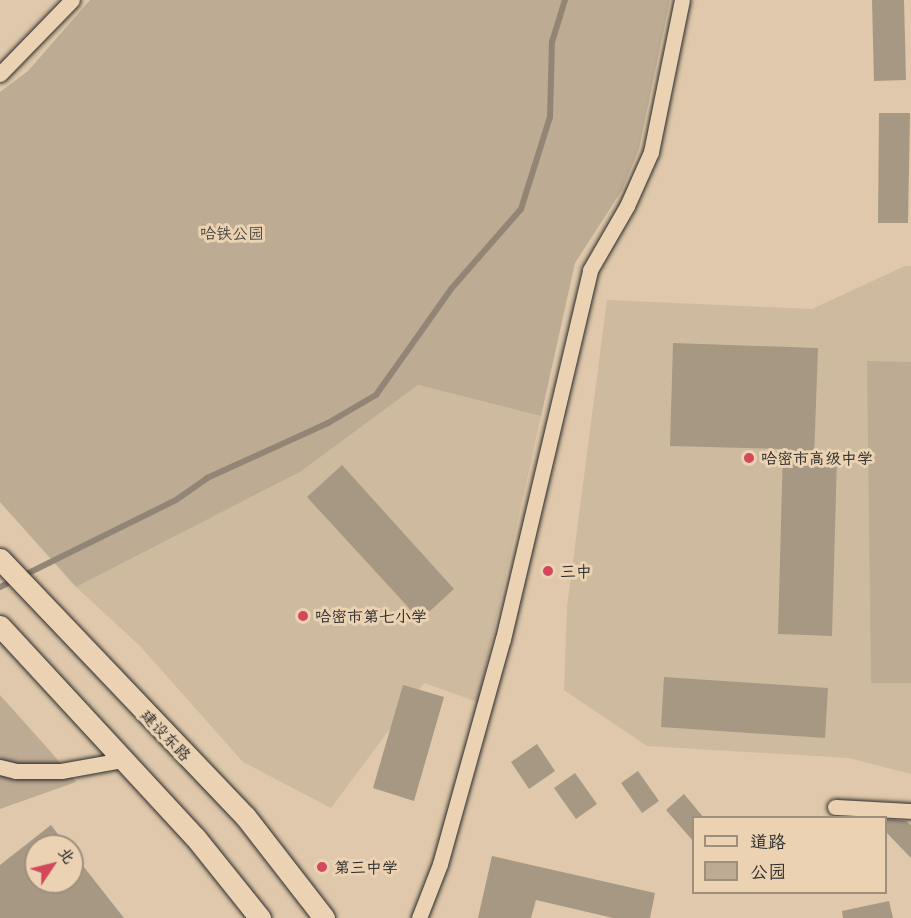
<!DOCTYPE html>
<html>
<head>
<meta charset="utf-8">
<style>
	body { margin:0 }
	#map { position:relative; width:911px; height:918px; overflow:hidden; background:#dfc8ab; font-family:Delius,"LXGW WenKai TC",sans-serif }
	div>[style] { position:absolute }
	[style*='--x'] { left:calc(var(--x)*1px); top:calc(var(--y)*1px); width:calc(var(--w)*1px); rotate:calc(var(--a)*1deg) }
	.built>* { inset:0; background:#ceba9f }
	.green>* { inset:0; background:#bdab93 }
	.stream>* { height:6px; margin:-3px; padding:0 3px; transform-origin:3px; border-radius:3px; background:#938575 }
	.building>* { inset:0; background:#a79883 }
	.roads { filter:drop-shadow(0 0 2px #2b2b2b) drop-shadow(0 0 2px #2b2b2b) }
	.street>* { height:15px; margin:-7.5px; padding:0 7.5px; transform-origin:7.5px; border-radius:7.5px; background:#ead2b3 }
	.secondary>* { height:21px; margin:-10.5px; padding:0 10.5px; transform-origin:10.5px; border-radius:10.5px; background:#ead2b3 }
	.dots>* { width:16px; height:16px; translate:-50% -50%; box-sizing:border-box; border:3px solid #ead2b3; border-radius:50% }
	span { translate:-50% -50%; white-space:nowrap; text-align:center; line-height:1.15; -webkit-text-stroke:6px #ead2b3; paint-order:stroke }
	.park-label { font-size:16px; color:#484540 }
	.poi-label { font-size:16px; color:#2b2b2b }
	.left { translate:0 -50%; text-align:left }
	.street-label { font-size:16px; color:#2b2b2b }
	.legend { position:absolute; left:692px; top:816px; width:195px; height:78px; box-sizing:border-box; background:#ead2b3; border:2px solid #9e8f7d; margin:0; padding:8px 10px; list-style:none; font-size:18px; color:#2b2b2b }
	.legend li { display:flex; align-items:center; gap:12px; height:30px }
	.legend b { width:30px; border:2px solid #9e8f7d }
	.north { position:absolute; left:24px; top:834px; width:60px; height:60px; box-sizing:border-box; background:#ead2b3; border:2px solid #9e8f7d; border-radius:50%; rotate:55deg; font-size:16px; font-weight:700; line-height:24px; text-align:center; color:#2b2b2b }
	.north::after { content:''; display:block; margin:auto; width:21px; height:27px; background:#d1495b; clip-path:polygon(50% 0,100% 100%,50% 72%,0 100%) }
</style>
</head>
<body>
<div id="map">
	<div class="built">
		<i style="clip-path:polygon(905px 266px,911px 266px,911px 774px,849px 758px,647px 746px,564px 690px,567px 607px,607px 300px,812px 309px)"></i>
		<i style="clip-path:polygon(418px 385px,541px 416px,478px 702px,424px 683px,331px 808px,243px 762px,140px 646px,76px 587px,300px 472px)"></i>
	</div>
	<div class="green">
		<i style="clip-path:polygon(90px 0,670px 0,639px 149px,622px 190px,575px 263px,541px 416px,418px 385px,300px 472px,76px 587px,0 502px,0 92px,28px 71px)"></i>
		<i style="clip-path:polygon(867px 361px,911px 362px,911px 683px,871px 683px)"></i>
		<i style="clip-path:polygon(0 695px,50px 751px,76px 782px,0 809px)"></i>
	</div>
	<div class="stream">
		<i style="--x:0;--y:587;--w:196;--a:-26.3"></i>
		<i style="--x:176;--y:500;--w:38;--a:-35"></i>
		<i style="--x:207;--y:478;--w:133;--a:-24.4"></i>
		<i style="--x:328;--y:423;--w:56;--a:-30.3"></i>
		<i style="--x:376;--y:395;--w:130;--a:-54.7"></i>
		<i style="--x:451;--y:289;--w:106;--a:-48.8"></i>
		<i style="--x:521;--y:209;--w:96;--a:-72.5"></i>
		<i style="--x:550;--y:117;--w:75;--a:-88.5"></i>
		<i style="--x:552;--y:42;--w:44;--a:-72.8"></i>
	</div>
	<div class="building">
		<i style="clip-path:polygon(872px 0,904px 0,906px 80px,874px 81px)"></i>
		<i style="clip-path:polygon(879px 113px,910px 113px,908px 223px,878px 223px)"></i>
		<i style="clip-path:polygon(673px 343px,818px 348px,814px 458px,837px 458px,832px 636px,778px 634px,783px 449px,670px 446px)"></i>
		<i style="clip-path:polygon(342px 465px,454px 589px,420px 620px,307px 497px)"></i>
		<i style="clip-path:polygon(664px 677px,828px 688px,825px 738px,661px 727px)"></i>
		<i style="clip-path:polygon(403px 685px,444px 697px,414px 801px,373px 788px)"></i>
		<i style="clip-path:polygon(537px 744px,555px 771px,529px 789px,511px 762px)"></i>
		<i style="clip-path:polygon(638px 771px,659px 801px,642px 813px,621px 783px)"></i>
		<i style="clip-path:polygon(575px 773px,597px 804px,576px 819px,554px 788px)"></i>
		<i style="clip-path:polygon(684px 794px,704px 818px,693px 818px,693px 841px,666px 810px)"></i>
		<i style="clip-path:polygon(885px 819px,906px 821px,911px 825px,911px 858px,885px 831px)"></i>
		<i style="clip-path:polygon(51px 825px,67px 846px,36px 846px,36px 882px,72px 882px,72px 852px,124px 918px,0 918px,0 865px)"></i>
		<i style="clip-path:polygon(492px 856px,655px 893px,650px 918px,613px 918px,536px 900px,531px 918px,478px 918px)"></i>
		<i style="clip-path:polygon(889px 901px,893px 918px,843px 918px,842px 911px)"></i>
	</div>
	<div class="roads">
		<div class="street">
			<i style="--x:0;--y:74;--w:103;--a:-45.8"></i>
			<i style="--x:0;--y:767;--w:16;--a:14"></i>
			<i style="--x:16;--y:771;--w:45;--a:0"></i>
			<i style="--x:61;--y:771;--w:63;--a:-10.1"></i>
			<i style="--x:835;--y:807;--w:76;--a:3"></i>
			<i style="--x:419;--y:918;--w:58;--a:-68.7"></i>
			<i style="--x:440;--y:864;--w:234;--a:-74.4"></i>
			<i style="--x:503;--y:639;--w:379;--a:-76.7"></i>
			<i style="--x:590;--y:270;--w:74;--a:-60"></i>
			<i style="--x:627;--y:206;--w:59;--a:-66"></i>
			<i style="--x:651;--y:152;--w:155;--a:-78.5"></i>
		</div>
		<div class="secondary">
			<i style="--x:0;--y:559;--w:355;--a:46.4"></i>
			<i style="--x:245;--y:816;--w:129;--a:52.2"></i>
			<i style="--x:0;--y:626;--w:287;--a:47.3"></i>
			<i style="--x:195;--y:837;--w:104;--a:51.3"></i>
		</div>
	</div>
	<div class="dots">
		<i style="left:749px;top:458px;background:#d1495b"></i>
		<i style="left:548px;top:571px;background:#d1495b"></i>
		<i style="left:303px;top:616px;background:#d1495b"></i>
		<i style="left:322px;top:867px;background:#d1495b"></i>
	</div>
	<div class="park-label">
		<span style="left:232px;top:233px">哈铁公园</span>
	</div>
	<div class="poi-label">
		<span class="left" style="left:761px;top:458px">哈密市高级中学</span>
		<span class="left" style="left:560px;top:571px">三中</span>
		<span class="left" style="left:315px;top:616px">哈密市第七小学</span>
		<span class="left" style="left:334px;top:867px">第三中学</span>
	</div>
	<div class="street-label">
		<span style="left:166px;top:735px;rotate:46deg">建设东路</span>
	</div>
	<ul class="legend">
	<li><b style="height:8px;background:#ead2b3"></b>道路</li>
	<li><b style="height:16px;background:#bdab93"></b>公园</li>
	</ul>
	<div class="north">北</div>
</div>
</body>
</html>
